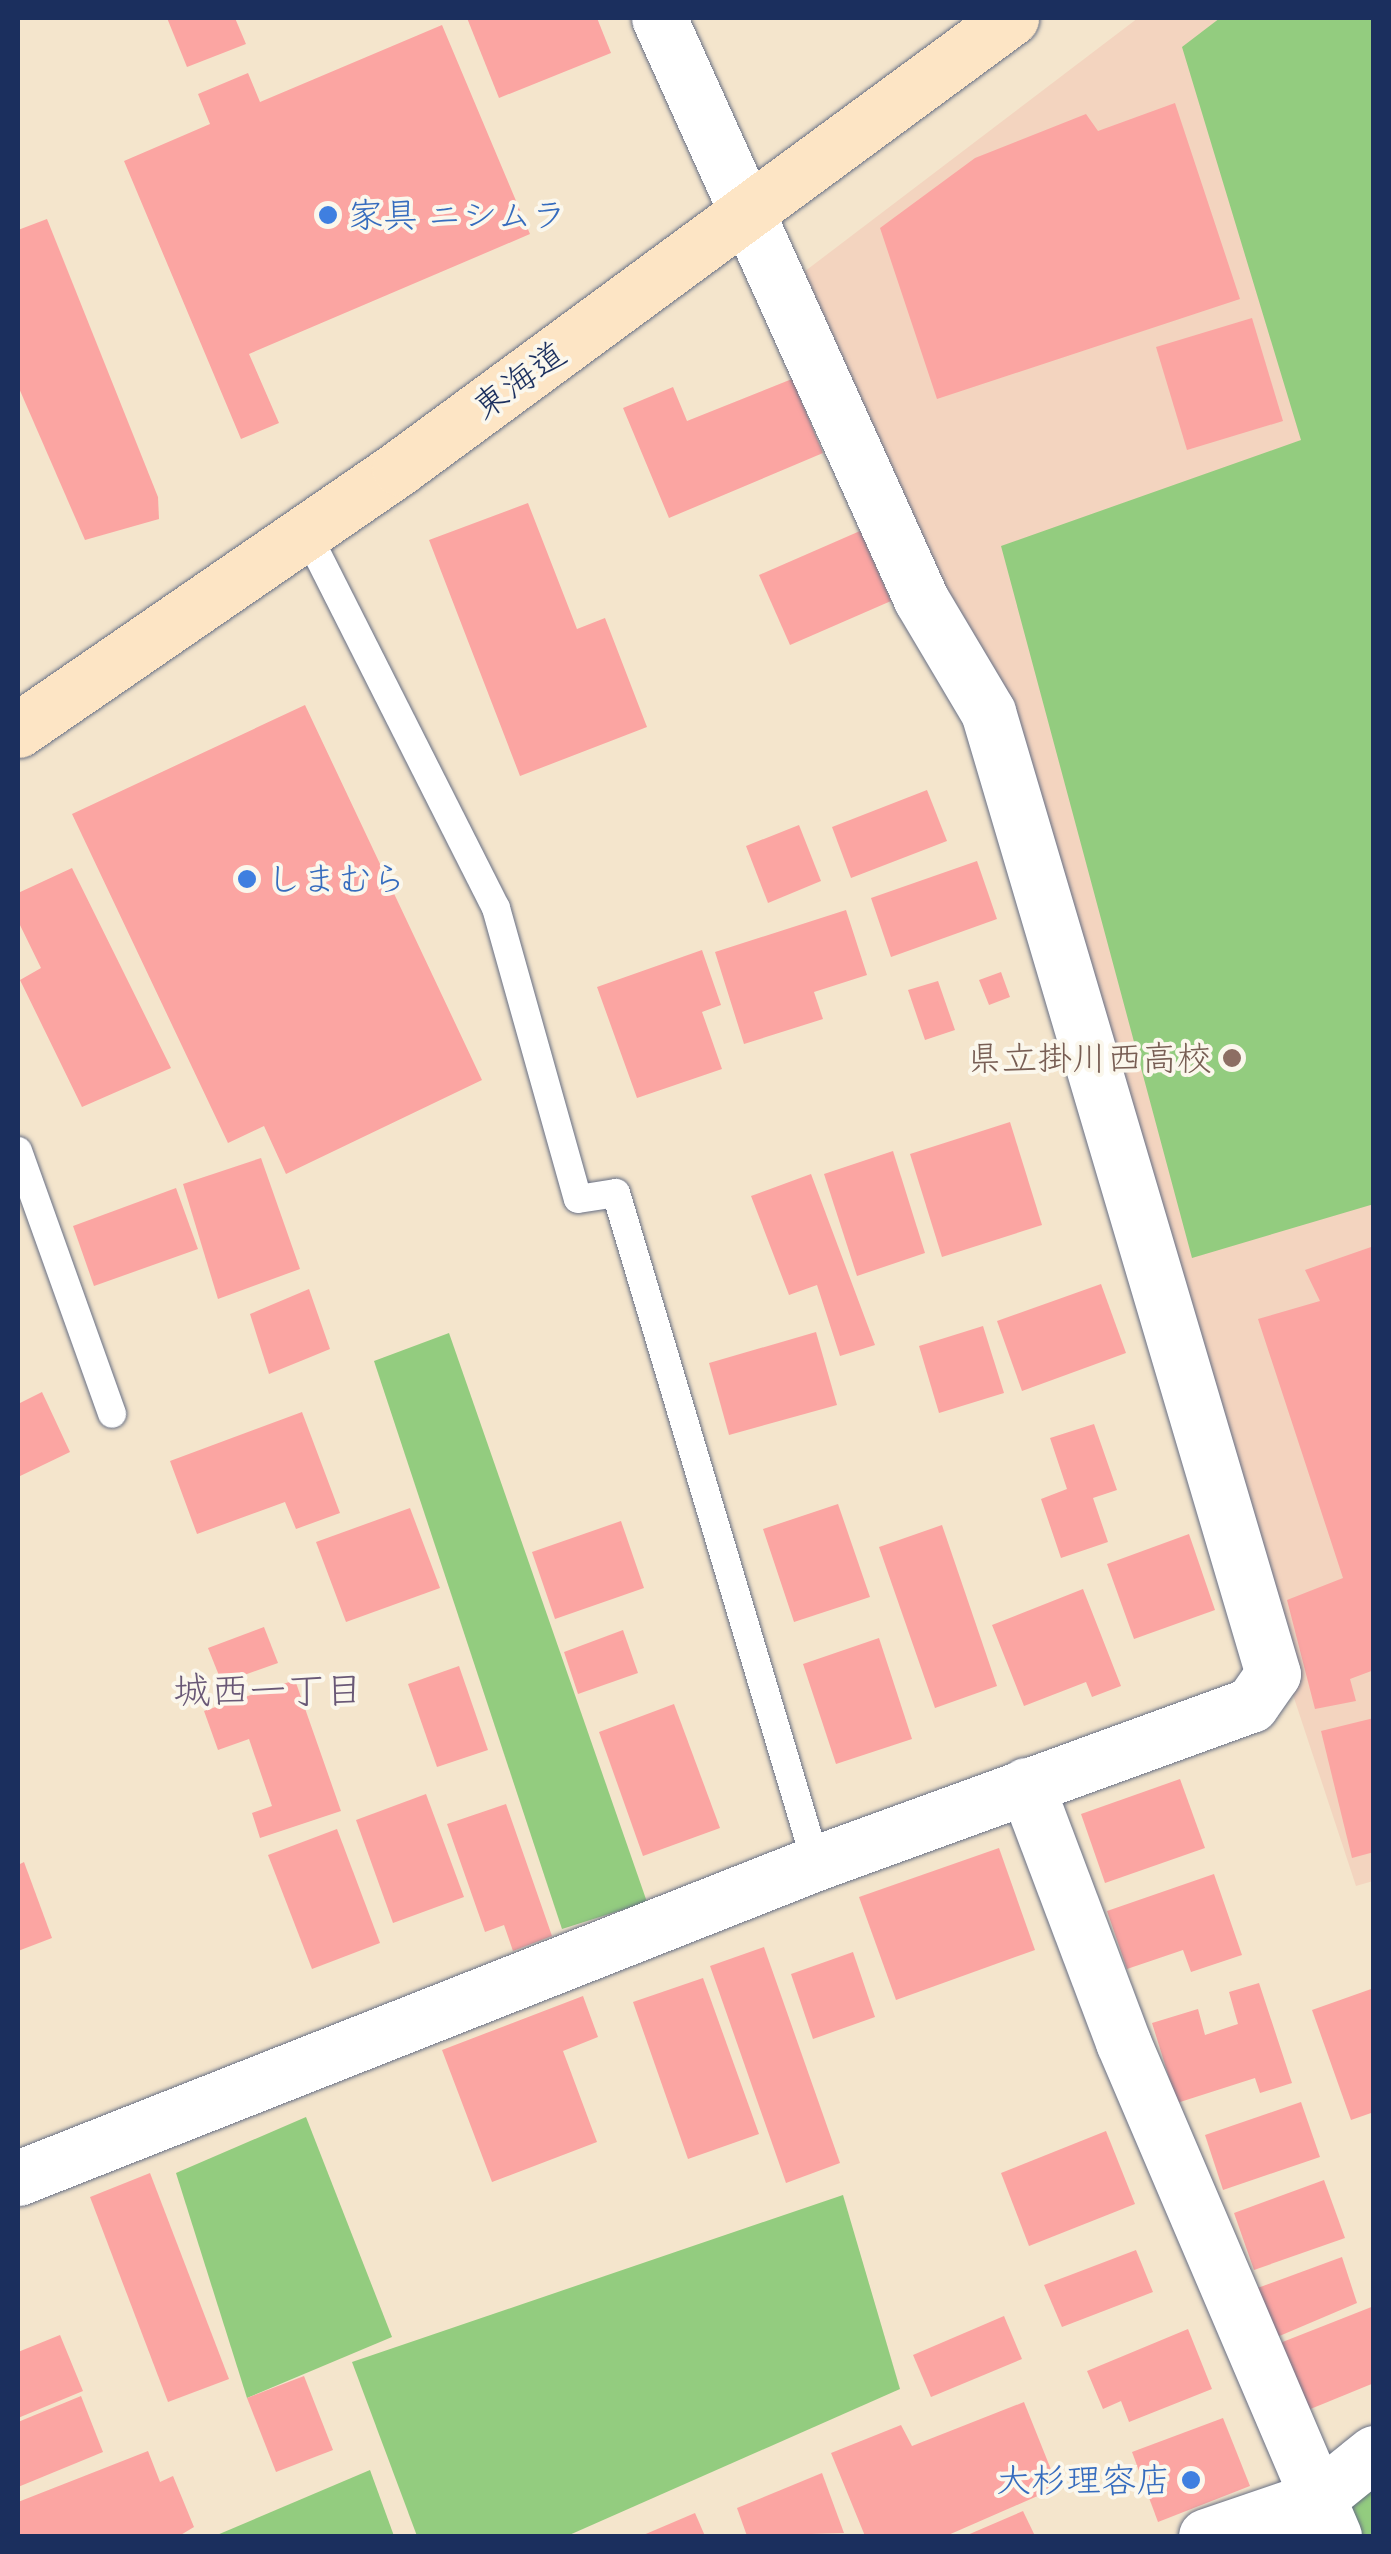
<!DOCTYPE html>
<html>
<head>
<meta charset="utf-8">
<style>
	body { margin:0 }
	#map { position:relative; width:1391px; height:2554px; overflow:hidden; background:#f4e5cc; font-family:Sriracha,"Klee One",sans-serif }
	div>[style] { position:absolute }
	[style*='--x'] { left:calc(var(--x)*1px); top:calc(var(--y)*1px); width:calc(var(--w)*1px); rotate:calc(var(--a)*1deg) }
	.built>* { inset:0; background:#f3d4bf }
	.green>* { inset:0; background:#93cc7f }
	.building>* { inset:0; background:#fba5a2 }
	.roads { filter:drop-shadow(0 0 2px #676f84) drop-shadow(0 0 2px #676f84) }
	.service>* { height:28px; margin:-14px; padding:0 14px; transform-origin:14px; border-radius:14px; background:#fff }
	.minor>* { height:55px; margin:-27.5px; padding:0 27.5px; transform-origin:27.5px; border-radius:27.5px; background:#fff }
	.secondary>* { height:55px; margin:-27.5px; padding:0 27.5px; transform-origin:27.5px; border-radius:27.5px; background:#fde5c5 }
	.dots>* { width:28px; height:28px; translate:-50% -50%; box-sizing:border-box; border:5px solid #fbf7ec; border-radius:50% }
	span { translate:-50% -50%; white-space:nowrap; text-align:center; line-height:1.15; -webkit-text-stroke:8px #fbf7ec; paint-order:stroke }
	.shop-label { font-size:35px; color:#366cbe }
	.left { translate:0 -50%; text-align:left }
	.right { translate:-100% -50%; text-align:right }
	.street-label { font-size:35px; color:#1b2f5e }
	.education-label { font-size:35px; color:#785e54 }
	.neighbourhood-label { font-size:38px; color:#695876 }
	.frame { position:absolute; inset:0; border:20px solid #1b2f5e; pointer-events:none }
</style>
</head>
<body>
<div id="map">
	<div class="built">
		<i style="clip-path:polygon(1138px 18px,1373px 18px,1373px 1881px,1356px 1886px,1155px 1276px,1026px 841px,800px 275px)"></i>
	</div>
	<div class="green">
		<i style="clip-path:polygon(1220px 18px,1373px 18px,1374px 1204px,1192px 1258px,1001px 546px,1301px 440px,1182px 47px)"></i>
		<i style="clip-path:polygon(449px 1333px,647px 1902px,562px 1929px,374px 1361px)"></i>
		<i style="clip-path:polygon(306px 2117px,392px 2337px,247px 2398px,176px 2173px)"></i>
		<i style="clip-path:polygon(843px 2195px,900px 2389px,567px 2536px,417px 2536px,352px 2362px)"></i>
		<i style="clip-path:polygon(370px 2470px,394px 2536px,218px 2536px,217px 2535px)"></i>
		<i style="clip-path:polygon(1373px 2487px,1373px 2536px,1315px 2536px)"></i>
	</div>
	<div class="building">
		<i style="clip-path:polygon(167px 18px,235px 18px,246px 44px,187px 67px)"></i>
		<i style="clip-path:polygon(467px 18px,597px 18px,611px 53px,499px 98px)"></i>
		<i style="clip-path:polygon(442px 25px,530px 234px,249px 354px,279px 423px,241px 439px,124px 161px,210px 124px,198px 94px,248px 73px,260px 102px)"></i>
		<i style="clip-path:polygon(1175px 103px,1240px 299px,937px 399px,880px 228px,975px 158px,1086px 114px,1098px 131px)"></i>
		<i style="clip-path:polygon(47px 219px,158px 497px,159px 519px,85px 540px,18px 386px,18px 230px)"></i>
		<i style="clip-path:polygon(1252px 318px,1283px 421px,1187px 450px,1156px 347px)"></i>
		<i style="clip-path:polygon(792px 379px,823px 453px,669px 518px,623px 408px,673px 387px,687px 421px)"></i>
		<i style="clip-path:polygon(528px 503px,577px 629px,605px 618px,647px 727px,520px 776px,429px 540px)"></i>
		<i style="clip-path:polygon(860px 531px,891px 601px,790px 645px,759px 575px)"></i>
		<i style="clip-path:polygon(305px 705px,482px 1080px,286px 1174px,264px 1126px,228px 1143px,72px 814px)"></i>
		<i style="clip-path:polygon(927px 790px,947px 841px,851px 878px,832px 827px)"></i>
		<i style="clip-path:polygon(799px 825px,821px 881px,768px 903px,746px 846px)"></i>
		<i style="clip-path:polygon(977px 861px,997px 919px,891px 957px,871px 898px)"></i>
		<i style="clip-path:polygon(72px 868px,171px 1068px,82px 1107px,20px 980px,41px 968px,18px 921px,18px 893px)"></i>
		<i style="clip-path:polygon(846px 910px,867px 975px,814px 992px,823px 1019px,744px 1044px,715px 952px)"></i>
		<i style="clip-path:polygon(702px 950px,721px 1005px,702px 1012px,722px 1069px,637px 1098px,597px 987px)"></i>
		<i style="clip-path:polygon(1001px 972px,1010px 997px,989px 1005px,979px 980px)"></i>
		<i style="clip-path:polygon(938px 981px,955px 1030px,925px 1040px,908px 990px)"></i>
		<i style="clip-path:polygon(1010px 1122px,1042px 1225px,942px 1257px,910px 1154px)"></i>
		<i style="clip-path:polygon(893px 1151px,925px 1253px,857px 1276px,824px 1174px)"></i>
		<i style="clip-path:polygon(261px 1158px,300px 1269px,218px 1299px,183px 1184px)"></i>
		<i style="clip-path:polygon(811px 1174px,875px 1345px,840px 1356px,817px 1285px,789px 1295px,751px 1196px)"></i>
		<i style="clip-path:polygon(176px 1188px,198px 1249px,94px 1286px,73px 1226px)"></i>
		<i style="clip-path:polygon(1374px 1246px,1374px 1670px,1350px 1679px,1356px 1701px,1315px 1709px,1287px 1600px,1343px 1578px,1258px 1319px,1320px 1301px,1305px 1270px)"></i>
		<i style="clip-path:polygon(1101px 1284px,1126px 1353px,1022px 1391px,997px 1321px)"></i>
		<i style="clip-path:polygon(309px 1289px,330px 1349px,269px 1374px,250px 1314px)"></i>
		<i style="clip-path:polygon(983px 1326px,1004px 1393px,939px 1413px,919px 1346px)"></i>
		<i style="clip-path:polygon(816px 1332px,837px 1405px,729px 1435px,709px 1363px)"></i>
		<i style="clip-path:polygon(42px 1392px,70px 1452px,18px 1477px,18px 1404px)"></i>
		<i style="clip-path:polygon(302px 1412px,340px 1513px,296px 1529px,285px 1502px,197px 1534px,170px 1461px)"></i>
		<i style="clip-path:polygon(1094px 1424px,1117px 1490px,1093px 1498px,1108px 1542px,1061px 1558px,1041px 1499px,1067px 1489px,1050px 1438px)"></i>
		<i style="clip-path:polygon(838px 1504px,870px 1597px,794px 1622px,763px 1529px)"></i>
		<i style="clip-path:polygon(410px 1508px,440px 1588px,346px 1622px,316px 1542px)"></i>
		<i style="clip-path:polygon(621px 1521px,644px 1588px,555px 1619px,532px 1552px)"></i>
		<i style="clip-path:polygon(942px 1525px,997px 1686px,935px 1708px,879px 1547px)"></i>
		<i style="clip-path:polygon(1189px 1534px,1215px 1610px,1134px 1639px,1107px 1564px)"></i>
		<i style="clip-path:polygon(1083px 1589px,1121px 1686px,1092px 1697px,1086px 1682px,1024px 1706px,992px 1625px)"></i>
		<i style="clip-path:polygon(264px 1627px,278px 1663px,222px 1683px,208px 1648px)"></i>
		<i style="clip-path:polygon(623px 1630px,638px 1673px,578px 1694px,564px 1652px)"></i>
		<i style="clip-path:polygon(879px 1638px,912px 1739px,836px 1764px,803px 1664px)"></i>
		<i style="clip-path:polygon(459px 1666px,488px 1750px,437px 1767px,408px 1684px)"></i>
		<i style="clip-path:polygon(295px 1680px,341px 1811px,260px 1838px,252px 1813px,272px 1806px,249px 1739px,218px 1750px,204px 1711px)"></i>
		<i style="clip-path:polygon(674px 1704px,720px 1828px,643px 1856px,599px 1732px)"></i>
		<i style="clip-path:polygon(1374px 1718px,1374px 1852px,1352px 1858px,1321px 1731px)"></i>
		<i style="clip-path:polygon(1180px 1779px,1205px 1848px,1105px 1883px,1081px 1814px)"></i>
		<i style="clip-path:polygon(426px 1794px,464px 1897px,393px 1923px,356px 1820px)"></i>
		<i style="clip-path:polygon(506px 1804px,552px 1936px,513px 1951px,504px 1925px,485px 1932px,447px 1824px)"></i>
		<i style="clip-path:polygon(337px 1829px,380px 1943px,312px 1969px,268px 1855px)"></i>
		<i style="clip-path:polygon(999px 1848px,1035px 1950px,896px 2000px,859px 1897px)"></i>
		<i style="clip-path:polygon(24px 1862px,52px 1938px,18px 1951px,18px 1865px)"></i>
		<i style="clip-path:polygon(1214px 1874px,1242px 1955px,1191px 1972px,1183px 1950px,1127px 1969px,1107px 1911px)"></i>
		<i style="clip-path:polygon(764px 1947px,840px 2163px,786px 2183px,710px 1966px)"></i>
		<i style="clip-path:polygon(853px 1952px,875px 2017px,813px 2039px,791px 1974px)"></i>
		<i style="clip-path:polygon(703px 1978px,759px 2134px,688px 2159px,633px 2002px)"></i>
		<i style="clip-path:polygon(1259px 1983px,1292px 2083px,1260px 2093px,1255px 2078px,1177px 2103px,1152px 2023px,1198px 2009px,1205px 2035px,1238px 2024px,1229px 1992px)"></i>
		<i style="clip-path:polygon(1374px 1988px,1374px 2112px,1351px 2120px,1312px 2010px)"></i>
		<i style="clip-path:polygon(583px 1996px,598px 2037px,563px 2051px,597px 2142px,492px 2182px,442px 2050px)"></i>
		<i style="clip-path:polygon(1301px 2102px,1320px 2157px,1223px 2190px,1205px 2135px)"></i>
		<i style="clip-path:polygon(1106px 2131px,1135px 2204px,1029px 2246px,1001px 2173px)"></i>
		<i style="clip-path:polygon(150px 2173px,229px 2379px,168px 2402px,90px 2197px)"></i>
		<i style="clip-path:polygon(1324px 2180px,1345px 2238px,1254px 2270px,1234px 2213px)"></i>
		<i style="clip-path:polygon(1136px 2250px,1153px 2292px,1062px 2327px,1044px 2285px)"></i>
		<i style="clip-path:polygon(1342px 2257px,1357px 2303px,1270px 2340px,1252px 2290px)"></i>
		<i style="clip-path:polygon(1374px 2306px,1374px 2383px,1308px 2410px,1280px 2343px)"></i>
		<i style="clip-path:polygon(1004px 2316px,1022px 2359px,931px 2397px,913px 2355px)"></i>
		<i style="clip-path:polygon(1188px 2329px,1212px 2389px,1129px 2422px,1121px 2401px,1103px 2409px,1087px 2371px)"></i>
		<i style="clip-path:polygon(60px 2335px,83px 2391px,18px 2418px,18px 2352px)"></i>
		<i style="clip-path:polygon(304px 2376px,333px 2450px,276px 2472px,247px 2398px)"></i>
		<i style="clip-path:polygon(81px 2396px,103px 2452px,18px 2487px,18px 2422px)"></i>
		<i style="clip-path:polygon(1024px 2402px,1058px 2487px,946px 2536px,865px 2536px,831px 2453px,901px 2425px,912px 2446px)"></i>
		<i style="clip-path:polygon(1223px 2418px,1250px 2486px,1158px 2522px,1132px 2452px)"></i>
		<i style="clip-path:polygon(148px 2451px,160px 2482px,173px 2476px,194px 2527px,179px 2536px,18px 2536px,18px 2502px)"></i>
		<i style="clip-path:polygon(822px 2473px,844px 2533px,747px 2536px,737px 2508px)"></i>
		<i style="clip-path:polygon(1023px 2511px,1035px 2536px,965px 2536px)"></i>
		<i style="clip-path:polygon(695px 2513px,705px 2536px,641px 2536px)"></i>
	</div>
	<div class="roads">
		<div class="service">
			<i style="--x:306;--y:532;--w:421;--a:63.2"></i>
			<i style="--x:496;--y:908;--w:302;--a:74.3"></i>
			<i style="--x:578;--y:1199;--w:38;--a:-9"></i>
			<i style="--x:616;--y:1193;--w:699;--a:73.38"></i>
			<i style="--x:18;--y:1151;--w:279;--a:70.3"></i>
		</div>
		<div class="minor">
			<i style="--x:1026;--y:1785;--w:275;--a:69.3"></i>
			<i style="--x:1123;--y:2042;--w:537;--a:66.87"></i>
			<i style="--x:18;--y:2178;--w:858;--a:-21.54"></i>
			<i style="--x:816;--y:1863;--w:463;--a:-20"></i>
			<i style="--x:1251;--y:1705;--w:38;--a:-55"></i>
			<i style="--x:1273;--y:1674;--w:1003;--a:-106.5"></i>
			<i style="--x:988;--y:712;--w:131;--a:-120.7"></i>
			<i style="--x:921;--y:599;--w:637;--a:-114.27"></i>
			<i style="--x:1206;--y:2536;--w:106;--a:-18.8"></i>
			<i style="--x:1271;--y:2536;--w:132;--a:-38.9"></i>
		</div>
		<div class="secondary">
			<i style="--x:18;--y:730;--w:462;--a:-34.5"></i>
			<i style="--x:399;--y:468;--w:760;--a:-36.33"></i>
		</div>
	</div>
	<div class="dots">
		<i style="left:328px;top:215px;background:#3f7fe0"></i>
		<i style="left:247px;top:879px;background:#3f7fe0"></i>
		<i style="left:1232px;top:1058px;background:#8d6e63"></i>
		<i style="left:1191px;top:2480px;background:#3f7fe0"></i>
	</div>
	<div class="shop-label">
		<span class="left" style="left:348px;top:215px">家具 ニシムラ</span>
		<span class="left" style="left:267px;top:879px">しまむら</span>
		<span class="right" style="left:1171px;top:2480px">大杉理容店</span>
	</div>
	<div class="street-label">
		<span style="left:519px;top:380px;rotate:-36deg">東海道</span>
	</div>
	<div class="education-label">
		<span class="right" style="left:1212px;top:1058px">県立掛川西高校</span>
	</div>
	<div class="neighbourhood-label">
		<span style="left:268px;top:1691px">城西一丁目</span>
	</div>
	<div class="frame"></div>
</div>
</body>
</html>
